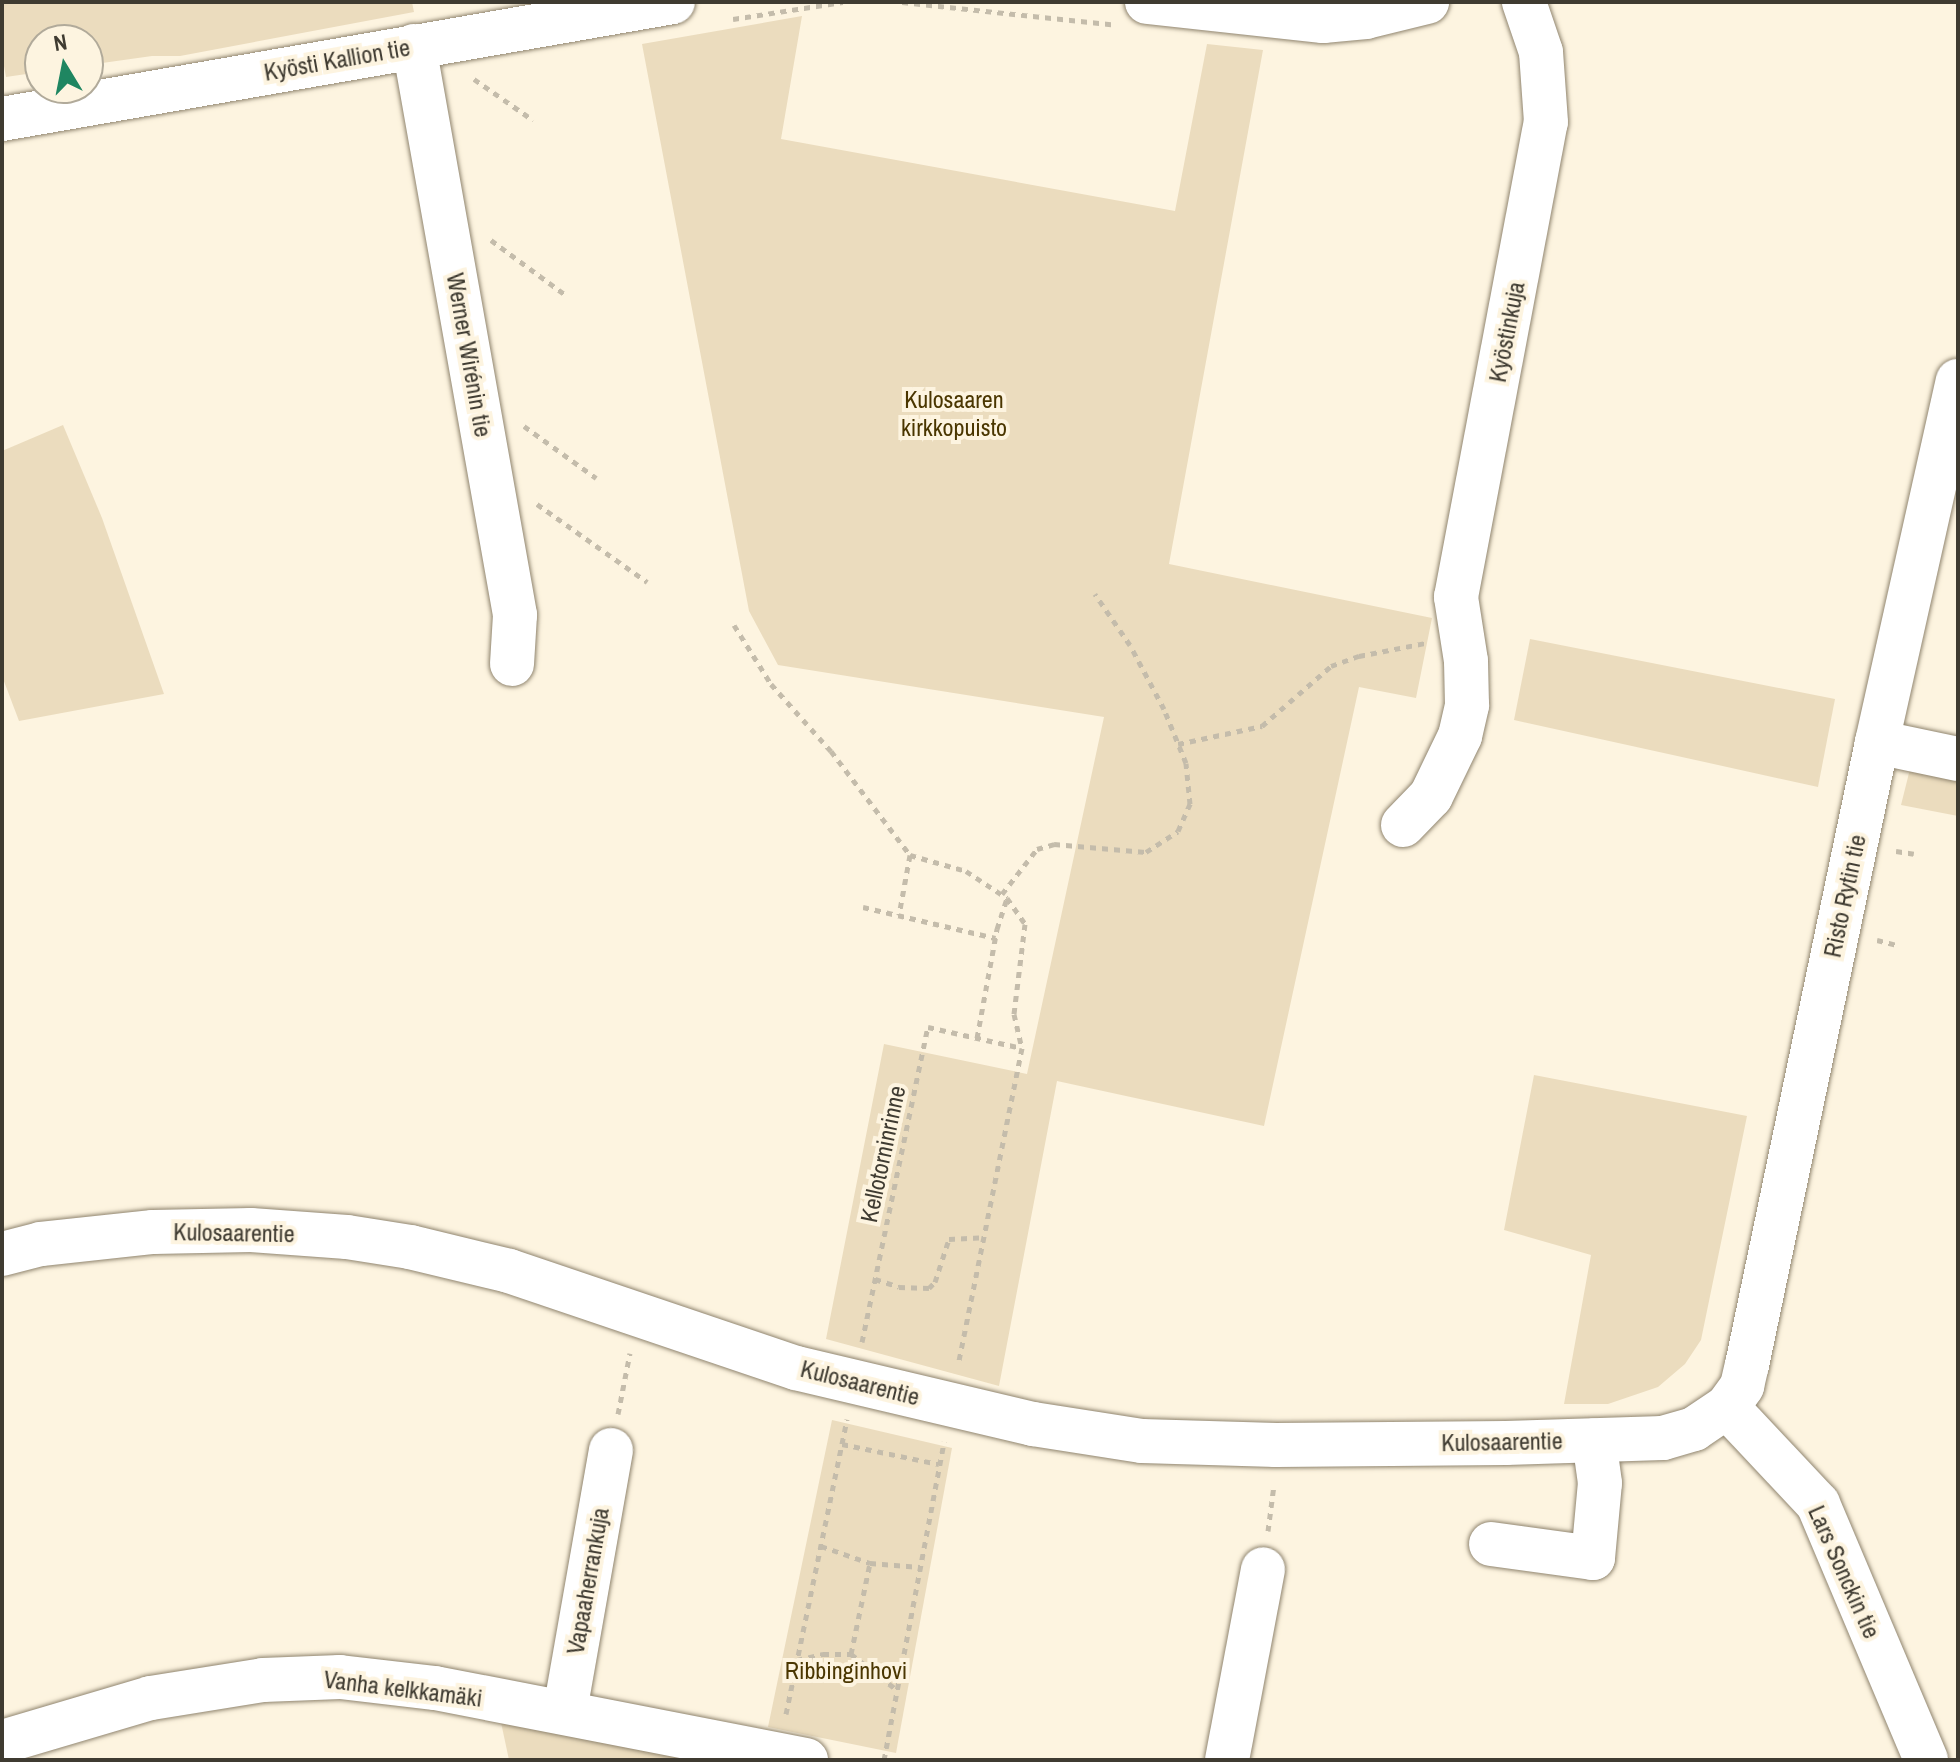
<!DOCTYPE html>
<html>
<head>
<meta charset="utf-8">
<style>
	body { margin:0 }
	#map { position:relative; width:1960px; height:1762px; overflow:hidden; background:#fdf4e0; font-family:"Archivo Narrow",sans-serif }
	div>[style] { position:absolute }
	[style*='--x'] { left:calc(var(--x)*1px); top:calc(var(--y)*1px); width:calc(var(--w)*1px); rotate:calc(var(--a)*1deg) }
	.green>* { inset:0; background:#ebdcbe }
	.path>* { height:5px; margin-top:-2.5px; transform-origin:0; background:repeating-linear-gradient(90deg,#c4bcab 0 6px,transparent 0 12px) }
	.roads { filter:drop-shadow(0 0 2px #90856f) drop-shadow(0 0 2px #90856f) }
	.minor>* { height:44px; margin:-22px; padding:0 22px; transform-origin:22px; border-radius:22px; background:#fff }
	span { translate:-50% -50%; white-space:nowrap; text-align:center; line-height:1.15; -webkit-text-stroke:8px #fdf4e0; paint-order:stroke }
	.street-label { font-size:24px; color:#3f3b31 }
	.park-label { font-size:24px; color:#4a3600 }
	.frame { position:absolute; inset:0; border:4px solid #3f3b31; pointer-events:none }
	.north { position:absolute; left:24px; top:24px; width:80px; height:80px; box-sizing:border-box; background:#fdf4e0; border:2px solid #b1aa9a; border-radius:50%; rotate:350deg; font-size:22px; font-weight:700; line-height:32px; text-align:center; color:#3f3b31 }
	.north::after { content:''; display:block; margin:auto; width:28px; height:36px; background:#1f8661; clip-path:polygon(50% 0,100% 100%,50% 72%,0 100%) }
</style>
</head>
<body>
<div id="map">
	<div class="green">
		<i style="clip-path:polygon(2px 2px,412px 2px,414px 12px,180px 56px,152px 56px,88px 65px,88px 40px,40px 40px,40px 72px,6px 77px,2px 55px)"></i>
		<i style="clip-path:polygon(802px 16px,781px 139px,1175px 211px,1207px 44px,1263px 50px,1169px 564px,1432px 618px,1416px 698px,1359px 687px,1264px 1126px,1057px 1081px,999px 1386px,826px 1339px,884px 1044px,1027px 1074px,1104px 717px,778px 665px,749px 611px,642px 44px)"></i>
		<i style="clip-path:polygon(63px 425px,102px 518px,164px 694px,19px 721px,2px 676px,2px 451px)"></i>
		<i style="clip-path:polygon(1530px 639px,1835px 699px,1818px 787px,1514px 720px)"></i>
		<i style="clip-path:polygon(1910px 769px,1958px 778px,1958px 816px,1901px 805px)"></i>
		<i style="clip-path:polygon(1534px 1075px,1747px 1116px,1701px 1340px,1685px 1364px,1658px 1387px,1608px 1404px,1564px 1404px,1591px 1255px,1504px 1230px)"></i>
		<i style="clip-path:polygon(832px 1420px,952px 1448px,896px 1753px,768px 1727px)"></i>
		<i style="clip-path:polygon(499px 1713px,749px 1760px,509px 1760px)"></i>
	</div>
	<div class="path">
		<i style="--x:902;--y:2;--w:215;--a:6.1"></i>
		<i style="--x:733;--y:19;--w:111;--a:-8.8"></i>
		<i style="--x:474;--y:79;--w:72;--a:34.8"></i>
		<i style="--x:491;--y:240;--w:94;--a:36.4"></i>
		<i style="--x:524;--y:426;--w:89;--a:35.8"></i>
		<i style="--x:537;--y:504;--w:135;--a:35.3"></i>
		<i style="--x:734;--y:625;--w:70;--a:57.9"></i>
		<i style="--x:771;--y:684;--w:90;--a:48.2"></i>
		<i style="--x:831;--y:751;--w:131;--a:52.8"></i>
		<i style="--x:910;--y:855;--w:61;--a:100.4"></i>
		<i style="--x:1178;--y:744;--w:86;--a:-12.1"></i>
		<i style="--x:1262;--y:726;--w:91;--a:-41"></i>
		<i style="--x:1331;--y:666;--w:30;--a:-20"></i>
		<i style="--x:1359;--y:656;--w:67;--a:-11.1"></i>
		<i style="--x:1896;--y:851;--w:18;--a:9"></i>
		<i style="--x:910;--y:855;--w:58;--a:15.9"></i>
		<i style="--x:966;--y:871;--w:49;--a:33.4"></i>
		<i style="--x:1007;--y:898;--w:32;--a:55"></i>
		<i style="--x:1025;--y:924;--w:91;--a:97"></i>
		<i style="--x:1014;--y:1014;--w:35;--a:77"></i>
		<i style="--x:1002;--y:894;--w:57;--a:-52.1"></i>
		<i style="--x:1037;--y:849;--w:18;--a:-16"></i>
		<i style="--x:1054;--y:844;--w:92;--a:5"></i>
		<i style="--x:1146;--y:852;--w:38;--a:-33"></i>
		<i style="--x:1178;--y:831;--w:30;--a:-66"></i>
		<i style="--x:1190;--y:804;--w:41;--a:-95.6"></i>
		<i style="--x:1186;--y:763;--w:58;--a:-112.2"></i>
		<i style="--x:1164;--y:709;--w:72;--a:-118"></i>
		<i style="--x:1130;--y:645;--w:62;--a:-124.5"></i>
		<i style="--x:863;--y:907;--w:136;--a:13.2"></i>
		<i style="--x:1877;--y:940;--w:21;--a:14"></i>
		<i style="--x:977;--y:1038;--w:111;--a:-79.6"></i>
		<i style="--x:997;--y:929;--w:33;--a:-72"></i>
		<i style="--x:875;--y:1279;--w:25;--a:18"></i>
		<i style="--x:899;--y:1287;--w:30;--a:2"></i>
		<i style="--x:929;--y:1288;--w:8;--a:-45"></i>
		<i style="--x:935;--y:1282;--w:45;--a:-72"></i>
		<i style="--x:949;--y:1239;--w:35;--a:-3"></i>
		<i style="--x:862;--y:1342;--w:322;--a:-78.2"></i>
		<i style="--x:928;--y:1027;--w:96;--a:12.6"></i>
		<i style="--x:1022;--y:1048;--w:323;--a:101.4"></i>
		<i style="--x:618;--y:1414;--w:62;--a:-78.9"></i>
		<i style="--x:842;--y:1444;--w:99;--a:11.7"></i>
		<i style="--x:1268;--y:1531;--w:46;--a:-82.6"></i>
		<i style="--x:821;--y:1546;--w:52;--a:19.1"></i>
		<i style="--x:870;--y:1563;--w:50;--a:4.6"></i>
		<i style="--x:851;--y:1654;--w:93;--a:-78.2"></i>
		<i style="--x:797;--y:1660;--w:27;--a:-13"></i>
		<i style="--x:823;--y:1654;--w:28;--a:0"></i>
		<i style="--x:851;--y:1654;--w:58;--a:38"></i>
		<i style="--x:786;--y:1714;--w:301;--a:-78.3"></i>
		<i style="--x:884;--y:1760;--w:324;--a:-79.3"></i>
	</div>
	<div class="roads">
		<div class="minor">
			<i style="--x:1147;--y:2;--w:177;--a:6.2"></i>
			<i style="--x:1323;--y:21;--w:43;--a:-5.3"></i>
			<i style="--x:1366;--y:17;--w:63;--a:-13.8"></i>
			<i style="--x:414;--y:46;--w:578;--a:79.93"></i>
			<i style="--x:515;--y:615;--w:49;--a:93.5"></i>
			<i style="--x:2;--y:119;--w:681;--a:-9.89"></i>
			<i style="--x:1877;--y:742;--w:83;--a:11.9"></i>
			<i style="--x:1403;--y:825;--w:40;--a:-46"></i>
			<i style="--x:1431;--y:796;--w:67;--a:-64.2"></i>
			<i style="--x:1460;--y:736;--w:32;--a:-77"></i>
			<i style="--x:1467;--y:705;--w:44;--a:-91.3"></i>
			<i style="--x:1466;--y:661;--w:65;--a:-98.9"></i>
			<i style="--x:1456;--y:597;--w:483;--a:-79.3"></i>
			<i style="--x:1546;--y:122;--w:70;--a:-94.1"></i>
			<i style="--x:1541;--y:52;--w:53;--a:-108.8"></i>
			<i style="--x:2;--y:1254;--w:40;--a:-14.4"></i>
			<i style="--x:41;--y:1244;--w:113;--a:-6.1"></i>
			<i style="--x:153;--y:1232;--w:98;--a:-1.2"></i>
			<i style="--x:251;--y:1230;--w:96;--a:4.2"></i>
			<i style="--x:347;--y:1237;--w:64;--a:9"></i>
			<i style="--x:410;--y:1247;--w:102;--a:13.6"></i>
			<i style="--x:509;--y:1271;--w:303;--a:18.7"></i>
			<i style="--x:796;--y:1368;--w:244;--a:13.3"></i>
			<i style="--x:1033;--y:1424;--w:110;--a:8.9"></i>
			<i style="--x:1142;--y:1441;--w:134;--a:1.7"></i>
			<i style="--x:1276;--y:1445;--w:230;--a:-0.5"></i>
			<i style="--x:1506;--y:1443;--w:157;--a:-1.8"></i>
			<i style="--x:1663;--y:1438;--w:32;--a:-16"></i>
			<i style="--x:1694;--y:1429;--w:40;--a:-34"></i>
			<i style="--x:1727;--y:1407;--w:26;--a:-54"></i>
			<i style="--x:1742;--y:1386;--w:22;--a:-77"></i>
			<i style="--x:1747;--y:1365;--w:636;--a:-78.21"></i>
			<i style="--x:1877;--y:742;--w:370;--a:-77.4"></i>
			<i style="--x:1727;--y:1407;--w:133;--a:46.8"></i>
			<i style="--x:1818;--y:1504;--w:278;--a:67.1"></i>
			<i style="--x:1491;--y:1544;--w:103;--a:7.8"></i>
			<i style="--x:1593;--y:1558;--w:75;--a:-84.7"></i>
			<i style="--x:1600;--y:1483;--w:43;--a:-97.9"></i>
			<i style="--x:565;--y:1711;--w:265;--a:-80"></i>
			<i style="--x:2;--y:1742;--w:155;--a:-16.5"></i>
			<i style="--x:151;--y:1698;--w:113;--a:-9.1"></i>
			<i style="--x:263;--y:1680;--w:77;--a:-2.2"></i>
			<i style="--x:340;--y:1677;--w:96;--a:6.6"></i>
			<i style="--x:435;--y:1688;--w:378;--a:11"></i>
			<i style="--x:1227;--y:1760;--w:194;--a:-79.3"></i>
		</div>
	</div>
	<div class="street-label">
		<span style="left:337px;top:60px;rotate:-10deg">Kyösti Kallion tie</span>
		<span style="left:1507px;top:332px;rotate:-79deg">Kyöstinkuja</span>
		<span style="left:469px;top:355px;rotate:80deg">Werner Wirénin tie</span>
		<span style="left:1845px;top:896px;rotate:-78deg">Risto Rytin tie</span>
		<span style="left:883px;top:1154px;rotate:-78deg">Kellotorninrinne</span>
		<span style="left:234px;top:1233px;rotate:1deg">Kulosaarentie</span>
		<span style="left:860px;top:1383px;rotate:14deg">Kulosaarentie</span>
		<span style="left:1502px;top:1442px;rotate:-1deg">Kulosaarentie</span>
		<span style="left:1844px;top:1572px;rotate:66deg">Lars Sonckin tie</span>
		<span style="left:588px;top:1581px;rotate:-80deg">Vapaaherrankuja</span>
		<span style="left:403px;top:1689px;rotate:7deg">Vanha kelkkamäki</span>
	</div>
	<div class="park-label">
		<span style="left:954px;top:414px">Kulosaaren<br>kirkkopuisto</span>
		<span style="left:846px;top:1671px">Ribbinginhovi</span>
	</div>
	<div class="frame"></div>
	<div class="north">N</div>
</div>
</body>
</html>
